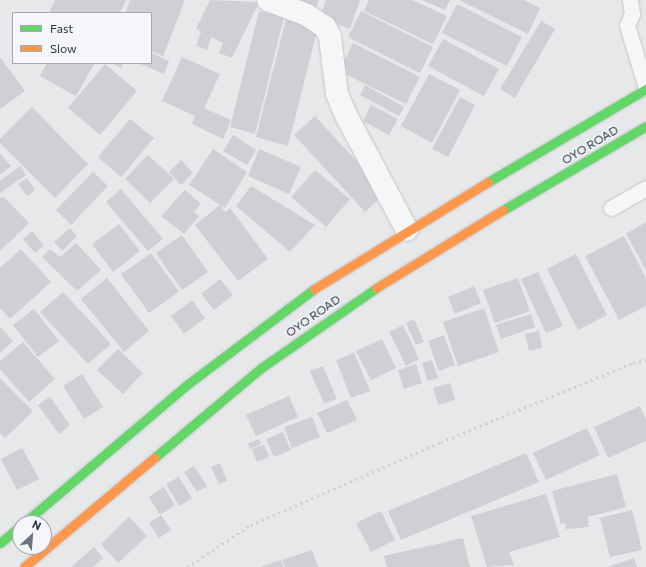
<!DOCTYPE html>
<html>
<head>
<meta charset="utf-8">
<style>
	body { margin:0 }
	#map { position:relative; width:646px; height:567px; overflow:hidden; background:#e6e8ea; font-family:Commissioner,sans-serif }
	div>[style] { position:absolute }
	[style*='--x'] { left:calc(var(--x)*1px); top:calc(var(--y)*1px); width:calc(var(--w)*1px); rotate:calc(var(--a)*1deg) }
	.building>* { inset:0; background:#ced0d3 }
	.roads { filter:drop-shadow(0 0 1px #c4c6c8) drop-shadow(0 0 1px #c4c6c8) }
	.lane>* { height:15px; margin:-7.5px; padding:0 7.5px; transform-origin:7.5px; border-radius:7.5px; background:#f5f6f7 }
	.street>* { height:22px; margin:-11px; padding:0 11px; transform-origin:11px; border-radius:11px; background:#f5f6f7 }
	.fast>* { height:9px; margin:-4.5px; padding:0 4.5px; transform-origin:4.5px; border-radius:4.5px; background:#63d668 }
	.slow>* { height:9px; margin:-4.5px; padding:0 4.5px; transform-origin:4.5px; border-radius:4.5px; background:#ff974d }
	.rail>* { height:3px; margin-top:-1.5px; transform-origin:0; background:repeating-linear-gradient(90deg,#cecfd2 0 2px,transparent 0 6px) }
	span { translate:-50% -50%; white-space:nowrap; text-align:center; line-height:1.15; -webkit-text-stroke:3px #f4f6f9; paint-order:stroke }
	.street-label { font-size:12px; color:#2b3445 }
	.legend { position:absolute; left:12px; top:12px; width:140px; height:52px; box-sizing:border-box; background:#f4f6f9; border:1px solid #a4a8b1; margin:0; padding:5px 7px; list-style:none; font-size:12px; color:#2b3445 }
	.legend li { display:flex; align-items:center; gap:8px; height:20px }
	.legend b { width:20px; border:1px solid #a4a8b1 }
	.north { position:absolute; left:12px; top:515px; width:40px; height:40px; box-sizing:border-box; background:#f4f6f9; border:1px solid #a4a8b1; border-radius:50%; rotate:26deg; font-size:11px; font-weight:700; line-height:16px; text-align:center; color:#2b3445 }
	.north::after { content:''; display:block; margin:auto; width:14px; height:18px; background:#6c737f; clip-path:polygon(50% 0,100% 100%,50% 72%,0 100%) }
</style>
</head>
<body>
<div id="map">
	<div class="building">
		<i style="clip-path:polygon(55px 0,126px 0,120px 13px,49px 13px)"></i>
		<i style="clip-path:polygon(130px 0,185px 0,163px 56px,151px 51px,151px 13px,125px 13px)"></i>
		<i style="clip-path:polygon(210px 0,259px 2px,232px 58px,219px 53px,223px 43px,211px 37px,207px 50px,196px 46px,201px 32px,196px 29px)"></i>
		<i style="clip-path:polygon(292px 0,319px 0,314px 12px)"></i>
		<i style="clip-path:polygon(326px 0,360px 0,350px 29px,320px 18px)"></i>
		<i style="clip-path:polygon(369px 0,412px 0,447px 16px,433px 44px,364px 11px)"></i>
		<i style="clip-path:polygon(422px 0,450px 0,445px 10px)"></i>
		<i style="clip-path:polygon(459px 0,524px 0,540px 8px,528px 34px)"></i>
		<i style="clip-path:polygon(457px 4px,522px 37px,507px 66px,442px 33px)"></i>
		<i style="clip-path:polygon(259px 11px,284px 17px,255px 134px,230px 127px)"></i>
		<i style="clip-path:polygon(361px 11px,433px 47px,420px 73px,348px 37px)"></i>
		<i style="clip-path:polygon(286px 19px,318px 27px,288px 146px,256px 137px)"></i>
		<i style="clip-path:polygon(541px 21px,555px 29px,515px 98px,500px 89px)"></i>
		<i style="clip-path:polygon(443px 39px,499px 69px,484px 96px,428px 66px)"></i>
		<i style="clip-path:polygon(353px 43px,420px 77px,406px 104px,339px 71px)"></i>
		<i style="clip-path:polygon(151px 53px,169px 61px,164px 74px,138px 63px,151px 63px)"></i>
		<i style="clip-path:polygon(0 57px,25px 91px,0 109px)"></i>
		<i style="clip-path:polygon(182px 57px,220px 74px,204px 108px,231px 120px,223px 139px,192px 124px,195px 116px,162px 101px)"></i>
		<i style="clip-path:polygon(47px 63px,95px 63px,76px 96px,40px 76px)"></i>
		<i style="clip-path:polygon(112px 63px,123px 63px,121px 68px)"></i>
		<i style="clip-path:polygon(105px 64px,137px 91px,100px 135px,68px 108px)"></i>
		<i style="clip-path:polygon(429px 74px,460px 90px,432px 143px,401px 126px)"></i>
		<i style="clip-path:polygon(365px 85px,404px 107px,399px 116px,360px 95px)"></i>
		<i style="clip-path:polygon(460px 97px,475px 105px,448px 157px,432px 149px)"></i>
		<i style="clip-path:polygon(371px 105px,398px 119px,389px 135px,363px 121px)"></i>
		<i style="clip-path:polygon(32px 107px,88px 164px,55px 198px,0 143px,0 139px)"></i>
		<i style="clip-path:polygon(315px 116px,386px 193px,365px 212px,294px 135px)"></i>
		<i style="clip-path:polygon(130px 119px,154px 138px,121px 177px,98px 157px)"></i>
		<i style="clip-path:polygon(233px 135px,256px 150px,247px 165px,223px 151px)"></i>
		<i style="clip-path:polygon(213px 149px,247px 172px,225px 208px,189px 185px)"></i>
		<i style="clip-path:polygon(259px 149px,301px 167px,289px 194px,248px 176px)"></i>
		<i style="clip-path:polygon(0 153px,11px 166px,0 175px)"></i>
		<i style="clip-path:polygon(148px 155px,174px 179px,150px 203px,125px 179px)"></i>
		<i style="clip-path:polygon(181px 160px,193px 173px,181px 185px,169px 172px)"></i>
		<i style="clip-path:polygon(20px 166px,26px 175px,0 193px,0 181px)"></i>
		<i style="clip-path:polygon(315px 170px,350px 199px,326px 227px,291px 197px)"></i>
		<i style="clip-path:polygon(93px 172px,108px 186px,71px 225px,56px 210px)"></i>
		<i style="clip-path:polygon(27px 178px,35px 190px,27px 196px,18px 184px)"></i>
		<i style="clip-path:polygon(251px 186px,315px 225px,290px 252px,236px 206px)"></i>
		<i style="clip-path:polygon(121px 189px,163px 239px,148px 251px,106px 202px)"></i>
		<i style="clip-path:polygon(185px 190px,201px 204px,194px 212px,199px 216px,184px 234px,161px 216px)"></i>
		<i style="clip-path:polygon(3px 196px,29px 223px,0 251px,0 199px)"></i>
		<i style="clip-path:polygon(220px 205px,225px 212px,230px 208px,268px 259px,238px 281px,195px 225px)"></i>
		<i style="clip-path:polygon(646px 222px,646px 270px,626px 234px)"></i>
		<i style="clip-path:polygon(119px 224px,140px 251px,113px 272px,92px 244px)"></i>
		<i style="clip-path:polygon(70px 228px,77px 236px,62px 251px,54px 242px)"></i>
		<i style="clip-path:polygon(32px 231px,44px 245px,35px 253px,23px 239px)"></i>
		<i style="clip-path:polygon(182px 235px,208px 272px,182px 290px,156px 253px)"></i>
		<i style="clip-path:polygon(624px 236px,646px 278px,646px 306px,619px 320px,585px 256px)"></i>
		<i style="clip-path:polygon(76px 243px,101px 270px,77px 291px,42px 257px,50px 249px,60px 257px)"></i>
		<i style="clip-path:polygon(21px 249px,51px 282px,10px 319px,0 308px,0 268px)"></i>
		<i style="clip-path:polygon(151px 253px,179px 292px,149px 313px,121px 274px)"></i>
		<i style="clip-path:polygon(576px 254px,607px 315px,578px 330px,547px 269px)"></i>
		<i style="clip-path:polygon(538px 272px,563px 326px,546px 333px,521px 279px)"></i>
		<i style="clip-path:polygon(107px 278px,149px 331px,124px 352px,81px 299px)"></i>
		<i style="clip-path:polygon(518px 278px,530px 311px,495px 323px,483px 290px)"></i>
		<i style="clip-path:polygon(220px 279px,233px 295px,214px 310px,201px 294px)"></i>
		<i style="clip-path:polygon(474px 286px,481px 303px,455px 314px,448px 297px)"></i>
		<i style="clip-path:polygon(63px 292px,111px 344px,88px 364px,40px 312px)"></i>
		<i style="clip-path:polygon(192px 300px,205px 318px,184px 334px,171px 316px)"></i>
		<i style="clip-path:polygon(484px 308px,499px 352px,458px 366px,443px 322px)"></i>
		<i style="clip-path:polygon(34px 309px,59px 341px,38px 357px,13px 325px)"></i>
		<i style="clip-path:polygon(531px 314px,535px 327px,501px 339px,496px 325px)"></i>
		<i style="clip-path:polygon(414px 319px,424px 342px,416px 345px,406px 323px)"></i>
		<i style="clip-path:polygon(403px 325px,419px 359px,406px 366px,389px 332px)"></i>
		<i style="clip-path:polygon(0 327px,13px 341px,0 353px)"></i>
		<i style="clip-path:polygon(539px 331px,542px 348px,529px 351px,525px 334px)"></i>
		<i style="clip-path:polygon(444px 335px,455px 365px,439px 371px,428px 341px)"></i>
		<i style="clip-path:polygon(382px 339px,396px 368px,371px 380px,356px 351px)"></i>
		<i style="clip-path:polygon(23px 342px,55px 379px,29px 402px,0 369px,0 361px)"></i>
		<i style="clip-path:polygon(118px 349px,143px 373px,123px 394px,97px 370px)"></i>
		<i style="clip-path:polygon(354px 353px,370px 391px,351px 398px,336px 360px)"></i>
		<i style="clip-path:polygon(432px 360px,438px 378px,428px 381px,422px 363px)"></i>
		<i style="clip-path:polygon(416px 364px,422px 383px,404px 389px,398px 370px)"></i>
		<i style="clip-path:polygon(323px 366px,337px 399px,324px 404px,310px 371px)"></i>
		<i style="clip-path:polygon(82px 374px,103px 407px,84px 419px,63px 386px)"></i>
		<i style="clip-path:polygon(0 378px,33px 411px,5px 438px,0 433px)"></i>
		<i style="clip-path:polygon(450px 383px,455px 400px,438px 405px,433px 388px)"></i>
		<i style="clip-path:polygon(289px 396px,298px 417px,256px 436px,246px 415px)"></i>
		<i style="clip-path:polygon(50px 397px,70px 425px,59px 434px,38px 405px)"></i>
		<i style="clip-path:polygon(347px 400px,357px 420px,327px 433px,317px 413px)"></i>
		<i style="clip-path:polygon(640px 406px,646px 420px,646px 441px,608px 458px,594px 427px)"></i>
		<i style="clip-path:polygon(312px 417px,320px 437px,292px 448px,284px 427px)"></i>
		<i style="clip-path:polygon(587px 428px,600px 455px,546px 480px,533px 453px)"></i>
		<i style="clip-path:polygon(283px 432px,291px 450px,274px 457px,266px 439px)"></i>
		<i style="clip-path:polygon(259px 439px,261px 444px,250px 449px,248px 444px)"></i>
		<i style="clip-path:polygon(264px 445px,269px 457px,257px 462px,252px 449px)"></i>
		<i style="clip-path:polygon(22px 448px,39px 479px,17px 490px,1px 459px)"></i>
		<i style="clip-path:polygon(526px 453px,539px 482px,401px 540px,388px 511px)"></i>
		<i style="clip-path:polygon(220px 463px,227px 481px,219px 484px,211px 467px)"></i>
		<i style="clip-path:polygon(194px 466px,207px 486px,197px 492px,184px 472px)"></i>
		<i style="clip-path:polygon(617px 474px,626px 507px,588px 517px,589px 527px,566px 529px,565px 523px,561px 524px,552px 491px)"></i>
		<i style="clip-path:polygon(179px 477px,192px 498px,179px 506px,166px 484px)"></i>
		<i style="clip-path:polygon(164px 487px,175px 505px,160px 515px,149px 497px)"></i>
		<i style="clip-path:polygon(546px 494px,560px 537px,509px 552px,514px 565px,487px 567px,471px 516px)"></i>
		<i style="clip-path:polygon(632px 510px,642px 550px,610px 557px,600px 518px)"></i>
		<i style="clip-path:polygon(381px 511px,395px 540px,371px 552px,356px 523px)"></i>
		<i style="clip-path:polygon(161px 515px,171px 530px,159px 538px,149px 523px)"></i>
		<i style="clip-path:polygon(129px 517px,147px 536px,118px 563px,101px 544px)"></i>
		<i style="clip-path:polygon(463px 538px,470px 567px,387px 567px,384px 556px)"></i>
		<i style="clip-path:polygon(94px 547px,103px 558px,93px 567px,71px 567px)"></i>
		<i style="clip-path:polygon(312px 550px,318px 567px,285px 567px,282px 560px)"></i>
		<i style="clip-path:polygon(634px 558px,637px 567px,607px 567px)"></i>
		<i style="clip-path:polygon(281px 560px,283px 567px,260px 567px)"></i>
	</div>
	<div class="roads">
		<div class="lane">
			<i style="--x:630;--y:0;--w:14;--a:82"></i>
			<i style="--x:632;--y:14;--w:12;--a:114"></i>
			<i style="--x:627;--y:25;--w:66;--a:73.2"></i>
			<i style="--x:611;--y:208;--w:40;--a:-29.7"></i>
		</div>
		<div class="street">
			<i style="--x:268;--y:0;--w:42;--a:21"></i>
			<i style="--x:307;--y:15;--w:22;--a:34"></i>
			<i style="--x:325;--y:27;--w:11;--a:63"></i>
			<i style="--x:330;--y:37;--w:57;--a:83"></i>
			<i style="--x:337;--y:94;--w:23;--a:67"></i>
			<i style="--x:346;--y:115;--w:130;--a:62.1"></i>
		</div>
		<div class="fast">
			<i style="--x:488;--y:182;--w:183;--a:-30.5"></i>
			<i style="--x:503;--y:210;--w:166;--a:-30.4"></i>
			<i style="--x:154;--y:458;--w:140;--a:-40.1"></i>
			<i style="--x:261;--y:368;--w:140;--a:-34.8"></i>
			<i style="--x:24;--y:523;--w:215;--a:-40.3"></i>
			<i style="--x:188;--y:384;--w:158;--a:-37"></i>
			<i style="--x:0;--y:543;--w:26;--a:-40"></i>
		</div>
		<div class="slow">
			<i style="--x:376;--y:288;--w:149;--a:-31.6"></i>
			<i style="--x:314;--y:289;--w:204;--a:-31.6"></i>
			<i style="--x:24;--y:567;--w:170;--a:-40"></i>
		</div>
	</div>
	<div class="rail">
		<i style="--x:187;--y:567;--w:77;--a:-33.3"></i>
		<i style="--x:251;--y:525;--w:207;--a:-23.6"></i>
		<i style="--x:441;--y:442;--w:208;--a:-22.4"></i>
		<i style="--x:633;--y:363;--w:13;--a:-13"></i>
	</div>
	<div class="street-label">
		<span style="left:590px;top:145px;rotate:-31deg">OYO ROAD</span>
		<span style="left:313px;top:316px;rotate:-35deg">OYO ROAD</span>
	</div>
	<ul class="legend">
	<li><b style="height:5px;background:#63d668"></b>Fast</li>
	<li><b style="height:5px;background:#ff974d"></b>Slow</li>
	</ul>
	<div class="north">N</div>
</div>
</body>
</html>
